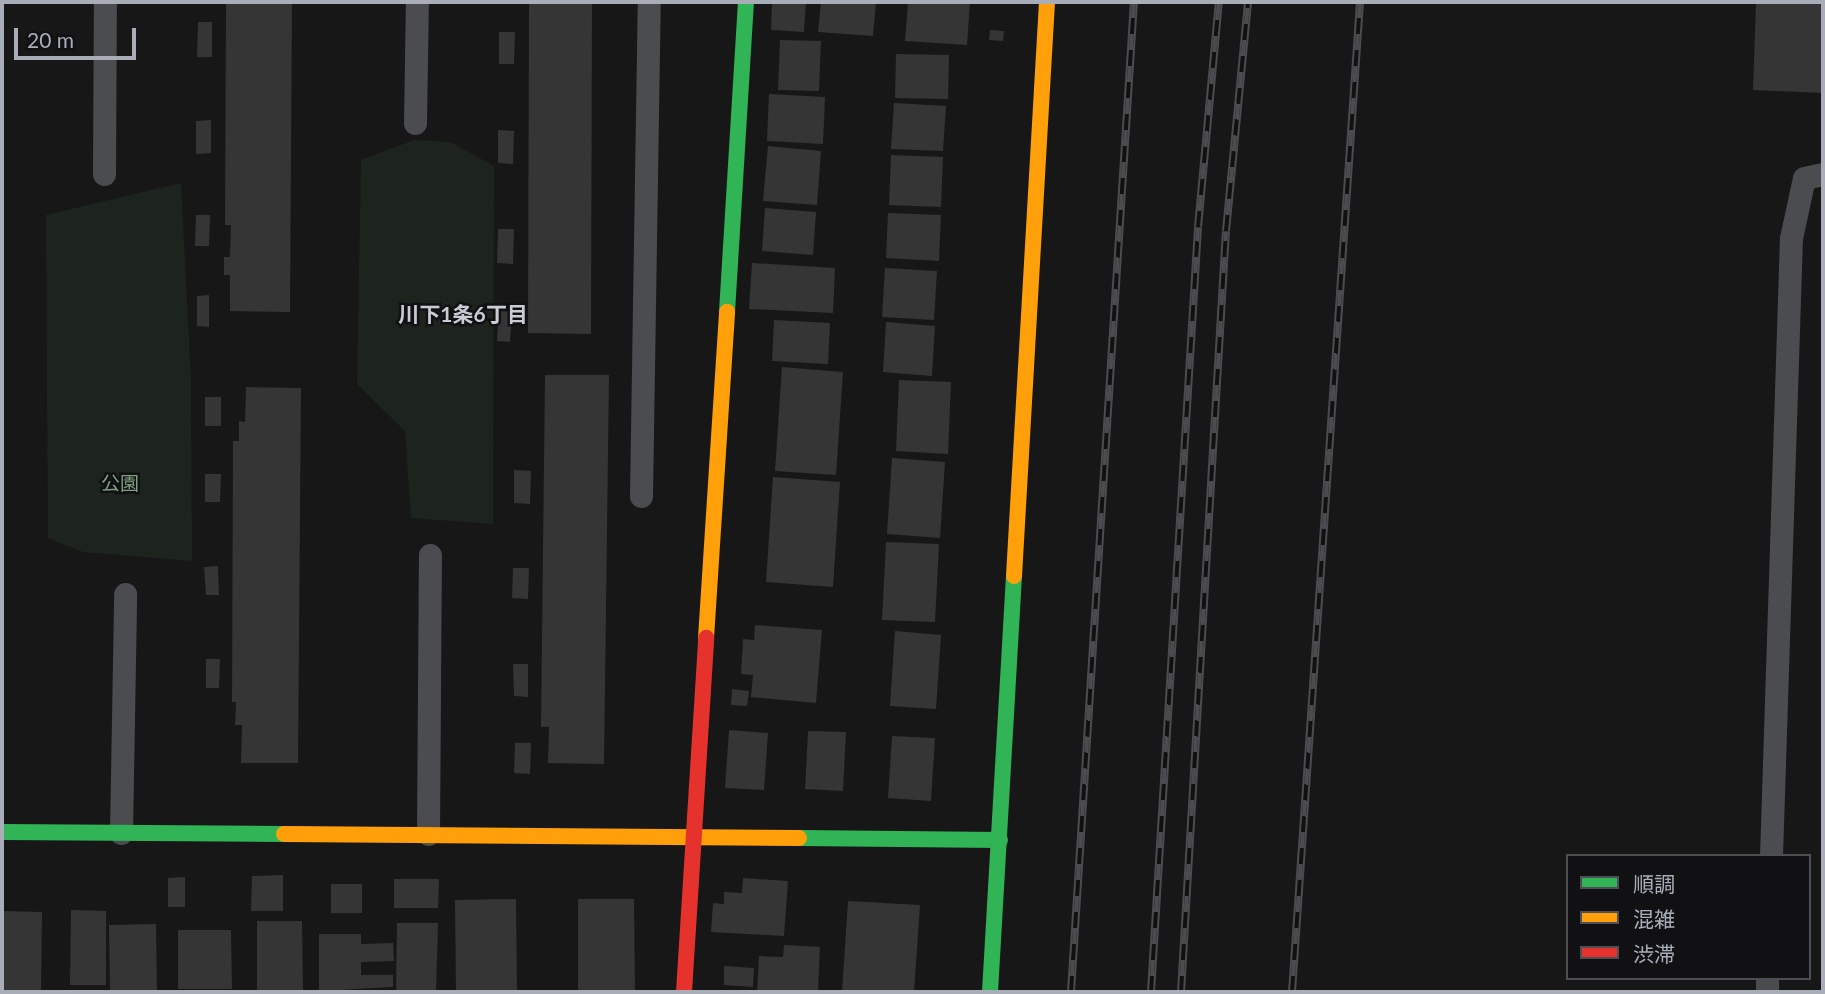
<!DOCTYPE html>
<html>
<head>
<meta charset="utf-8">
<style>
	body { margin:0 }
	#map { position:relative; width:1825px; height:994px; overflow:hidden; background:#171717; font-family:Lato,"Noto Sans JP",sans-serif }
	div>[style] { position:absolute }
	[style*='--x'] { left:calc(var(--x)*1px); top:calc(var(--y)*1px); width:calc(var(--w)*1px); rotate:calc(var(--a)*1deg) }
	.green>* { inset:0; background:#1d241e }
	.building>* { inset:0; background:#353536 }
	.lane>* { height:23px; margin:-11.5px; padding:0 11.5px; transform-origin:11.5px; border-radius:11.5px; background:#4b4c50 }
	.fast>* { height:16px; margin:-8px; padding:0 8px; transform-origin:8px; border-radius:8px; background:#30b455 }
	.slow>* { height:16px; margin:-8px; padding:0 8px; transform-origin:8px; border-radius:8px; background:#ff9f0a }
	.jam>* { height:16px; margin:-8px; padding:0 8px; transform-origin:8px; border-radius:8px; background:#e5322d }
	.rail>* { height:8px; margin-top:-4px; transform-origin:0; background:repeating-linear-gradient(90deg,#111113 0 16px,#4b4c4f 0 32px); box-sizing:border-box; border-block:2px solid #4b4c4f }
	span { translate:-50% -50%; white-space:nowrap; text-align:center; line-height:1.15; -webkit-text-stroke:5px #111113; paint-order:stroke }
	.park-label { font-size:19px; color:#7fa381 }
	.neighbourhood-label { font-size:21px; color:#c9ccd4; font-weight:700 }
	.frame { position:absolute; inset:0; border:4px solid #a8adb8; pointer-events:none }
	.legend { position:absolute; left:1566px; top:854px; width:245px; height:126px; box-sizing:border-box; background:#111113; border:2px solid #4d4f55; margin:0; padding:9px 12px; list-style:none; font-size:21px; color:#a8adb8 }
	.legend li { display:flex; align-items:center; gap:14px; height:35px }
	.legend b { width:35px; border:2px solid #4d4f55 }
	.scale { position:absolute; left:14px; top:28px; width:122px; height:32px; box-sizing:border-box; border:4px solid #a8adb8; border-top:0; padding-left:9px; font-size:21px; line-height:24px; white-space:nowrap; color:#a8adb8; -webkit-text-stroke:5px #111113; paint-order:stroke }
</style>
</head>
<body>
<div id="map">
	<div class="green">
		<i style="clip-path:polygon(414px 140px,450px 142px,494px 166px,493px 524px,411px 518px,405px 431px,357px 384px,361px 160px)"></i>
		<i style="clip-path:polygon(181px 183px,191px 380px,192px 561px,83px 552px,48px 538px,46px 215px)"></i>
	</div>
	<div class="building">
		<i style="clip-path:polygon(226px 2px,292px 2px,290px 312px,230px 311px,230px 275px,224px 275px,224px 257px,230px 257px,231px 225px,225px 225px)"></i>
		<i style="clip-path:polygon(529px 2px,592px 2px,591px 334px,528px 333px)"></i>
		<i style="clip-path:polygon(772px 2px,806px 2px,804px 32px,771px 30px)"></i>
		<i style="clip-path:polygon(821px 2px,876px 2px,873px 36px,818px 32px)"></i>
		<i style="clip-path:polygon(908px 2px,970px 2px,967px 45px,905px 41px)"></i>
		<i style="clip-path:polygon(1756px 2px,1823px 2px,1823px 93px,1753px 90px)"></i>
		<i style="clip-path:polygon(198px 22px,212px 22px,212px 57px,197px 57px)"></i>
		<i style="clip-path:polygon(990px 30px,1004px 31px,1003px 41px,989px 40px)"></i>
		<i style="clip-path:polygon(499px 32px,515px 32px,514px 64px,499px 64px)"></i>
		<i style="clip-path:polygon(780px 40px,821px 41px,819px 91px,778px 90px)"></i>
		<i style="clip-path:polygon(896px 54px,949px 55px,948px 99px,895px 98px)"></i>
		<i style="clip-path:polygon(769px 94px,825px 97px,823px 144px,767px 141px)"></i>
		<i style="clip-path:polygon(894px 103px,946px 106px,943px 151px,891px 149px)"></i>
		<i style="clip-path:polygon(211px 120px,211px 153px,196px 154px,196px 121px)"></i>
		<i style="clip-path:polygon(498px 130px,514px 131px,513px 164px,498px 163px)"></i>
		<i style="clip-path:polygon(768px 146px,821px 151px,817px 205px,763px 201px)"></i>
		<i style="clip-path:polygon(891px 155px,943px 157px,941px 207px,889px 205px)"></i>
		<i style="clip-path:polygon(765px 208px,816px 212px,813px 255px,762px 251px)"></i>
		<i style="clip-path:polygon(888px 213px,941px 215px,939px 261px,886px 258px)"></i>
		<i style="clip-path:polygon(196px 215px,210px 215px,209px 246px,195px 246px)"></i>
		<i style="clip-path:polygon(498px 229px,514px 229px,513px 264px,497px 263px)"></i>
		<i style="clip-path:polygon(752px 263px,835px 268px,833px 313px,749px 309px)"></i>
		<i style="clip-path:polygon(885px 268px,937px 271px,934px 320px,882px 317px)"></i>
		<i style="clip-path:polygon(209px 295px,209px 327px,197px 326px,197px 296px)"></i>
		<i style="clip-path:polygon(499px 311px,512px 312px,510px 342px,497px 341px)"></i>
		<i style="clip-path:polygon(774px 320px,830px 323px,828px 364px,772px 361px)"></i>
		<i style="clip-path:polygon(886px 322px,935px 326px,932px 376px,883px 372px)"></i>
		<i style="clip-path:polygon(782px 367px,843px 372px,836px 475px,775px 471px)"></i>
		<i style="clip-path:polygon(545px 375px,609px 375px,604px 764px,548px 763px,549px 727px,541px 727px)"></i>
		<i style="clip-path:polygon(899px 380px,951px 382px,948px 454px,896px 451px)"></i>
		<i style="clip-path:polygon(246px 387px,301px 388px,298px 763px,241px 763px,242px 725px,235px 725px,236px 702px,232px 702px,233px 441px,239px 441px,239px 421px,245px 422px)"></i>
		<i style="clip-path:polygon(205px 397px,221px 397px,221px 426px,205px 426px)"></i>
		<i style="clip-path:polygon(892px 458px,945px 462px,940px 538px,887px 534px)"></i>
		<i style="clip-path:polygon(514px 470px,531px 471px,530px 504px,514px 503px)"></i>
		<i style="clip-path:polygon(205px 474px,221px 474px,220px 502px,205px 502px)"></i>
		<i style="clip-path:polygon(773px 477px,840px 482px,833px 587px,766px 582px)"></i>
		<i style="clip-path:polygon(886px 542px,939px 544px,935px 622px,882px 620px)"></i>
		<i style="clip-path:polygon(218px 566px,219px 595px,206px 595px,204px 567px)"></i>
		<i style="clip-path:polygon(513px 568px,529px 568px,528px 599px,512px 598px)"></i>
		<i style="clip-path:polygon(755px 625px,822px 630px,816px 703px,751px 697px,753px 675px,741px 674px,743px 639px,754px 640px)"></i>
		<i style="clip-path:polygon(895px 631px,941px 635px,936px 709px,890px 706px)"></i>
		<i style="clip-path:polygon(206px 659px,220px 659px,219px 688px,206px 688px)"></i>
		<i style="clip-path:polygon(513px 664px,528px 664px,528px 697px,514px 696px)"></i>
		<i style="clip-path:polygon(732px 689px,749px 691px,747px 706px,731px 705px)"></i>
		<i style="clip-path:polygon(729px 730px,768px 733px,764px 790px,725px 788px)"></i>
		<i style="clip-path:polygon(808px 731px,846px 732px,843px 791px,805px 789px)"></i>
		<i style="clip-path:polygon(892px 736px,935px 738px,931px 801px,888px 798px)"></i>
		<i style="clip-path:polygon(515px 743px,531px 743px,530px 774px,514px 773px)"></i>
		<i style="clip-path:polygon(283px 875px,283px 911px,251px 911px,252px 876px)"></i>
		<i style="clip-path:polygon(185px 877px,185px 907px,168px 907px,168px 878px)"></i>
		<i style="clip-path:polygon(743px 878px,788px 881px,784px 936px,711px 932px,713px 903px,724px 904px,724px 892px,742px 893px)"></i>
		<i style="clip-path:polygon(394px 879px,439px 879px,438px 908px,394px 908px)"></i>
		<i style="clip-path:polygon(331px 884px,362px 884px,362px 913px,331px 913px)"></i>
		<i style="clip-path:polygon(516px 899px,517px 992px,456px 992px,455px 900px)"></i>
		<i style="clip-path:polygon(578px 899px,634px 899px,635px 992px,578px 992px)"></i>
		<i style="clip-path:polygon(848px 901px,920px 905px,914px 992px,842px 992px)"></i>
		<i style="clip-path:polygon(71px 910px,106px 911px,106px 985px,70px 985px)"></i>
		<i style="clip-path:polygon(3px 911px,42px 912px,41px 992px,2px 991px)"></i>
		<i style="clip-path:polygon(257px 921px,302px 921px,303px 991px,257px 991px)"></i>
		<i style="clip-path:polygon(397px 923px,438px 923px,436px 992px,396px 992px)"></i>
		<i style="clip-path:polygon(156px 924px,157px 992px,110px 992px,109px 925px)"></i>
		<i style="clip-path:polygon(178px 930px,231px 930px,232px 989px,178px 989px)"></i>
		<i style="clip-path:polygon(319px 934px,361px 934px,361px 944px,393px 943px,394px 961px,361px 962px,361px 975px,393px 975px,393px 987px,319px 991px)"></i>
		<i style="clip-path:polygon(784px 945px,820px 947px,818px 992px,757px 992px,759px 956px,783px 957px)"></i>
		<i style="clip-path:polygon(724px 966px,754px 968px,753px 987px,724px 985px)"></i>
	</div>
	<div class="lane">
		<i style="--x:415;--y:123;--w:121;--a:-89.1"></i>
		<i style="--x:104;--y:174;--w:172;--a:-89.7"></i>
		<i style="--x:641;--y:496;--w:494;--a:-89.1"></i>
		<i style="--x:121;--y:833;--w:239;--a:-89"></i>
		<i style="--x:428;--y:834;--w:279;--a:-89.6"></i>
		<i style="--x:1771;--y:856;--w:618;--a:-88.15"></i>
		<i style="--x:1791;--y:238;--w:61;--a:-77.8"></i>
		<i style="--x:1804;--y:178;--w:19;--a:-12"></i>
		<i style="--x:1767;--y:992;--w:14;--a:-90"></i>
	</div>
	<div class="fast">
		<i style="--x:727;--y:312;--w:311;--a:-86.5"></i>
		<i style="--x:2;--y:832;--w:282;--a:0.4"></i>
		<i style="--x:799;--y:838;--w:201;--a:0.6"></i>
		<i style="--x:990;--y:992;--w:417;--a:-86.7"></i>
	</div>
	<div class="slow">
		<i style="--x:1014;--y:576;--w:575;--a:-86.71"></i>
		<i style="--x:706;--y:638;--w:327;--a:-86.3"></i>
		<i style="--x:284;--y:834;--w:515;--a:0.45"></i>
	</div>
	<div class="jam">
		<i style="--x:684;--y:992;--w:355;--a:-86.4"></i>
	</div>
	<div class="rail">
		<i style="--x:1071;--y:992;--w:992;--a:-86.36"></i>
		<i style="--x:1151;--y:992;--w:766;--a:-86.48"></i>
		<i style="--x:1198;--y:227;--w:226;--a:-84.7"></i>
		<i style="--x:1181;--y:992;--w:762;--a:-86.62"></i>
		<i style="--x:1226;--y:231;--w:230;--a:-84.5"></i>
		<i style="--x:1292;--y:992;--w:992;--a:-86.07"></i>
	</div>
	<div class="park-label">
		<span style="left:120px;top:483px">公園</span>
	</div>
	<div class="neighbourhood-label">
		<span style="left:463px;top:314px">川下1条6丁目</span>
	</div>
	<div class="frame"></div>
	<ul class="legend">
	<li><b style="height:9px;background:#30b455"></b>順調</li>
	<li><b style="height:9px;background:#ff9f0a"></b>混雑</li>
	<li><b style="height:9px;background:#e5322d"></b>渋滞</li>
	</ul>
	<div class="scale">20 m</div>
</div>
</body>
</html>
